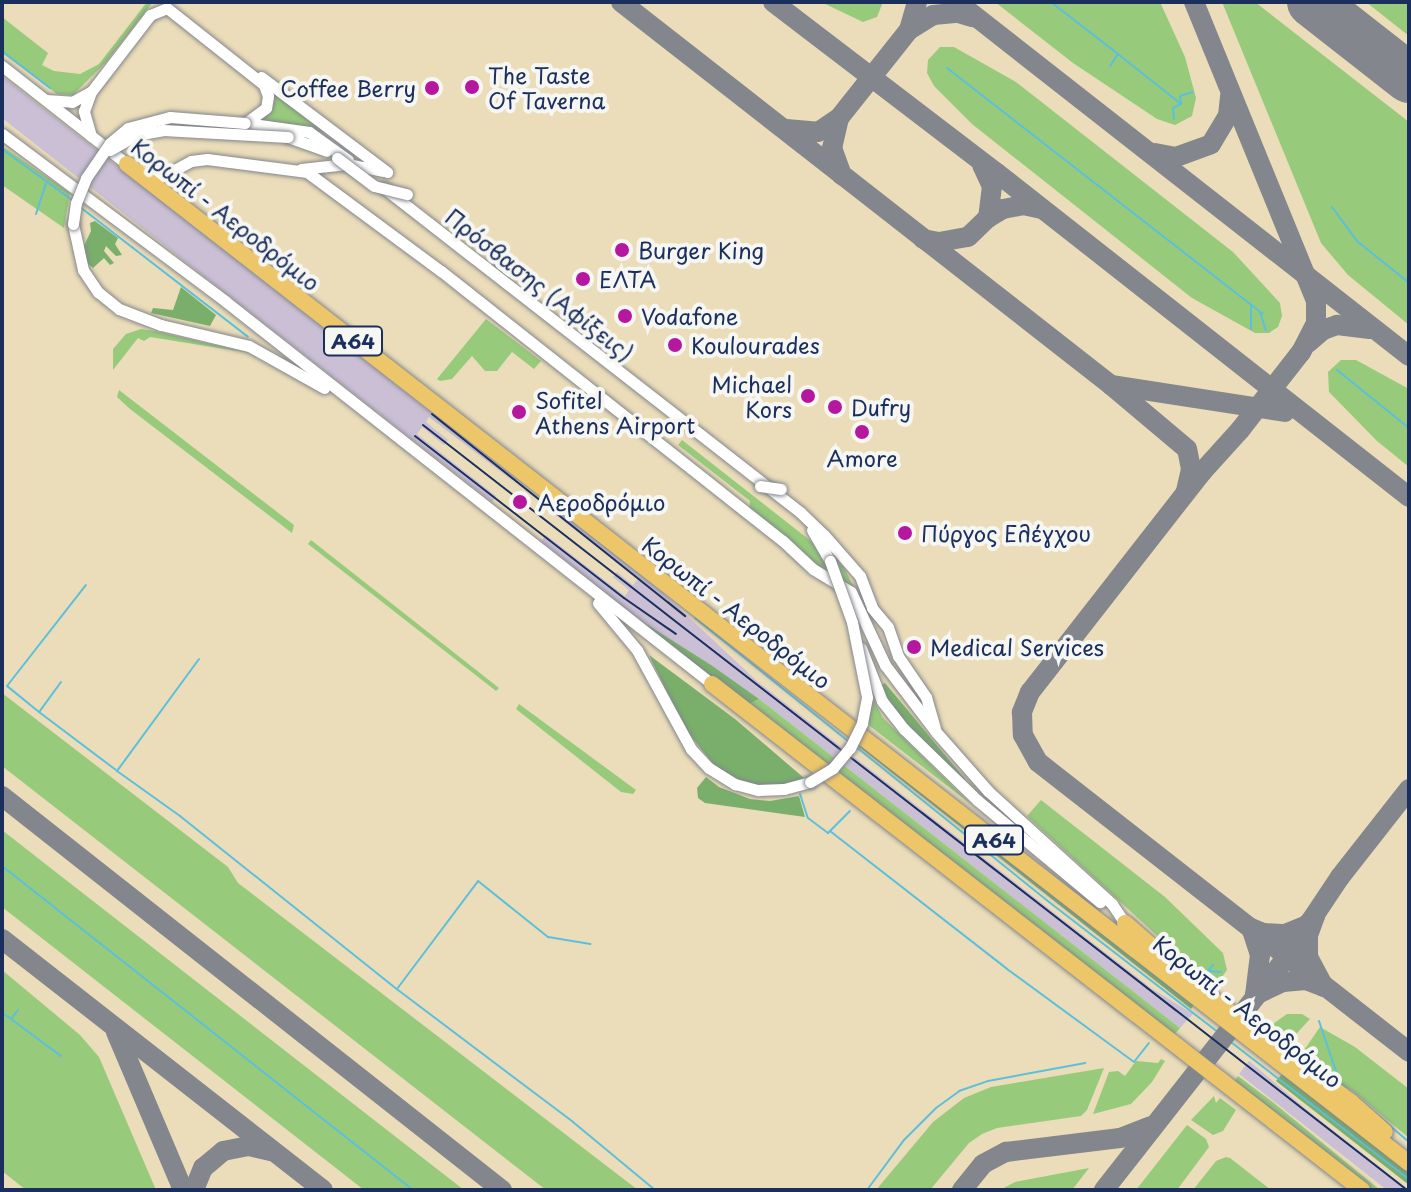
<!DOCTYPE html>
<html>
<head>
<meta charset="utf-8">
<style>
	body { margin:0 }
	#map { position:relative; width:1411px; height:1192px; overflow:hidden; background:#ebddb9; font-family:"Playpen Sans",sans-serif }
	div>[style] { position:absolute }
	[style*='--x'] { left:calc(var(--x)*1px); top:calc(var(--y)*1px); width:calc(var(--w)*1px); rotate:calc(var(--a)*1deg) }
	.industrial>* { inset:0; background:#cbbfd5 }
	.green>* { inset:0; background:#97cb7b }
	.forest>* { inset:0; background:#79af6b }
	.stream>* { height:2px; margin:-1px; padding:0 1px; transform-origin:1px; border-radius:1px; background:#5cc0da }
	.taxiway>* { height:20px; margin:-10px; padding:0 10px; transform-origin:10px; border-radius:10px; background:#83868c }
	.runway>* { height:50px; margin:-25px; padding:0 25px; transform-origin:25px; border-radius:25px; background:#83868c }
	.roads { filter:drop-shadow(0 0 2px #83868c) drop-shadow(0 0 2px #83868c) }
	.minor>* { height:11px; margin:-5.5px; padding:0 5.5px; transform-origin:5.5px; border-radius:5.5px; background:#fff }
	.highway>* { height:16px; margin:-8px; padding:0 8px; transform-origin:8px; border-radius:8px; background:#ecc669 }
	.rail>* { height:2px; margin:-1px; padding:0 1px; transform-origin:1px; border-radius:1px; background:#1b2f5e }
	.bridges { filter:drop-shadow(0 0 2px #83868c) drop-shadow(0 0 2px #83868c) }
	.minor-bridge>* { height:11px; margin:-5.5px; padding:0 5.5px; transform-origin:5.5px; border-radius:5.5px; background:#fff }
	.dots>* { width:22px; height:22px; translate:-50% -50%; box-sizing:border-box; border:4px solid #f6f6f2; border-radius:50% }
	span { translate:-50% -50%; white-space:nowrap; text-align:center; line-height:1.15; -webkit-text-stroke:8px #f6f6f2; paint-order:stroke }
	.shield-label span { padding:2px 6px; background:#f6f6f2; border:2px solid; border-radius:6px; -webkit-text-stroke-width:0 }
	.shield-label { font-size:20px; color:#1b2f5e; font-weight:700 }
	.poi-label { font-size:22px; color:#1b2f5e }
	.left { translate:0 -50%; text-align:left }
	.right { translate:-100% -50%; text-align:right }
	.street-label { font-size:22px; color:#1b2f5e }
	.frame { position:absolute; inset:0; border:4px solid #1b2f5e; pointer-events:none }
</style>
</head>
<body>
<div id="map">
	<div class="industrial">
		<i style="clip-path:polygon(2px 76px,518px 480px,512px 480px,429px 417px,426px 422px,448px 440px,444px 445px,422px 427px,417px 434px,496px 496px,492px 502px,2px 118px)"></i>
		<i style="clip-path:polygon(558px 509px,663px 593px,758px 682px,1151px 988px,1193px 1014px,1180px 1028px,759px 699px,635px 617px,541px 541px,546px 535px,625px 596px,629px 590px,613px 577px,617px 572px,633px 585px,638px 579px,559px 517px)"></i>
		<i style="clip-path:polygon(1249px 1061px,1306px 1109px,1409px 1190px,1387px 1190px,1239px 1074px)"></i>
	</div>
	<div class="green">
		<i style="clip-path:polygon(147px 2px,153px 2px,106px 62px,73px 95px,57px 94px,2px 53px,2px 17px,48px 53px,42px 65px,54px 71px,80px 74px,99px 64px)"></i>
		<i style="clip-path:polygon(821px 2px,883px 2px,877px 17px,863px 22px)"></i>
		<i style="clip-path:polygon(995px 2px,1160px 2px,1185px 57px,1196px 98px,1192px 116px,1175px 125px,1157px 119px,1073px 63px)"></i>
		<i style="clip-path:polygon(1222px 2px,1255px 2px,1409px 122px,1409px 325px,1348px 275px,1321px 243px)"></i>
		<i style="clip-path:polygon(1366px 2px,1409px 2px,1409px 36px)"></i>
		<i style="clip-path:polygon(940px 47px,954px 47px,1016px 82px,1233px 252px,1280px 303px,1282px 316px,1278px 327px,1269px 333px,1255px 333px,1192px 298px,972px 124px,934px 86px,927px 73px,928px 60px)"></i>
		<i style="clip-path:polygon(268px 85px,329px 133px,259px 121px,268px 112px)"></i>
		<i style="clip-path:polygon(2px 146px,70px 193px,64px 228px,2px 185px)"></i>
		<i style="clip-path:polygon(486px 319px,541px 361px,534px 369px,512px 352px,497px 371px,485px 371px,472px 356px,452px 379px,440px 381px,437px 379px)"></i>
		<i style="clip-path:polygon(141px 329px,154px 331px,250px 353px,150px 337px,144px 341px,138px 338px,113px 370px,113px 349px,126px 334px)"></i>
		<i style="clip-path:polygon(1341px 360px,1356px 360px,1409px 389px,1409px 467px,1377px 441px,1329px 392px,1328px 372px)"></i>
		<i style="clip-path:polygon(119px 390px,294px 525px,292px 533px,130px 409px,117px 397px)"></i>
		<i style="clip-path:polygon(682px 440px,844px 567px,855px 590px,823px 572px,749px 510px,750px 501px,678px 445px)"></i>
		<i style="clip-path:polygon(311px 540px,499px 688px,496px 691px,308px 544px)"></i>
		<i style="clip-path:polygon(2px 693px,228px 867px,238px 883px,638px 1190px,546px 1190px,2px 766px)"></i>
		<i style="clip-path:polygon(871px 695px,883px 718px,972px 805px,866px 723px)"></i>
		<i style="clip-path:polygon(759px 699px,1180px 1028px,1174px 1035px,747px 705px)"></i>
		<i style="clip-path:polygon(519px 704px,636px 790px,633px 794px,621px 792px,516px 709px)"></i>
		<i style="clip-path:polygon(1041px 800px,1165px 897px,1223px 953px,1227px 970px,1214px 988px,1027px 816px)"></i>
		<i style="clip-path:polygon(2px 830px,48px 866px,464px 1190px,364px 1190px,2px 907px)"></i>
		<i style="clip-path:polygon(2px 970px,80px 1035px,99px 1057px,156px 1190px,26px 1190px,2px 1171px)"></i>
		<i style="clip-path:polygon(1287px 1014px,1302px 1014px,1310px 1019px,1286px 1045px,1267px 1028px)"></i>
		<i style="clip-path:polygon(1320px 1027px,1355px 1047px,1409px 1089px,1409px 1138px,1354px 1092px,1300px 1056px)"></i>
		<i style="clip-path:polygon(1161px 1059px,1165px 1061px,1152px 1082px,1131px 1104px,1093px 1114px,1109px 1072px,1118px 1071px,1125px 1076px,1136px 1061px,1158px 1063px)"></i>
		<i style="clip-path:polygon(1104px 1068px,1087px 1110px,1081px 1116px,997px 1128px,982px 1134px,969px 1143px,930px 1190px,876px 1190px,933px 1122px,964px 1098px,991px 1087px)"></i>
		<i style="clip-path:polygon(1238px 1076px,1274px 1103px,1380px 1190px,1368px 1190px,1234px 1081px)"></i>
		<i style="clip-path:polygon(1214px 1096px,1216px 1103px,1220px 1098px,1236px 1110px,1223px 1131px,1213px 1135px,1191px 1120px)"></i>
		<i style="clip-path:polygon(1187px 1125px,1206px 1139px,1209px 1147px,1177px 1190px,1136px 1190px)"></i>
		<i style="clip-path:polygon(1226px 1157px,1230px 1158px,1271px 1190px,1193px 1190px,1216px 1161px)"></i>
		<i style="clip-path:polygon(1089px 1168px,1072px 1190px,1000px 1190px,1015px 1182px)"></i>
	</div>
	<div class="forest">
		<i style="clip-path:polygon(95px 221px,118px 238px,115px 244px,122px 255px,116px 256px,106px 246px,104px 251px,114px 263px,110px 265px,104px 258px,93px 268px,86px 262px,82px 250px,91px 231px,90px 223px)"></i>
		<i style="clip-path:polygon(181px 287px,216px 315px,210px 326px,151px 313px,153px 308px,173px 310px)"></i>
		<i style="clip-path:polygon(635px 617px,711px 665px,759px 699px,747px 705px)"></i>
		<i style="clip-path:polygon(649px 655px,735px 719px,804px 778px,787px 784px,754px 785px,734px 779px,715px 766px,685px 729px)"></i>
		<i style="clip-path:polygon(885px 683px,965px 779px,962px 783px,894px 715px,880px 686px)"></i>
		<i style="clip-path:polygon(860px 740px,1194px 1005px,1191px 1009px,857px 745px)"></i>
		<i style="clip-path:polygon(706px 777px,719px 787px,750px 799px,770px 801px,799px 796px,805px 817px,705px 803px,698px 798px,697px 788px)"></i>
		<i style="clip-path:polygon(1282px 1074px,1409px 1171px,1409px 1185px,1276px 1081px)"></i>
	</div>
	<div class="stream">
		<i style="--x:1051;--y:2;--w:85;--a:37.8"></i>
		<i style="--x:2;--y:51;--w:61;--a:37.6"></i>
		<i style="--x:1110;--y:66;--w:14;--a:-56"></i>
		<i style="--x:1118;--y:54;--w:80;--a:38.4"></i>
		<i style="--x:947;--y:68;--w:400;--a:37.9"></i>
		<i style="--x:1174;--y:119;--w:11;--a:-95"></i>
		<i style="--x:1173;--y:108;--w:9;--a:-27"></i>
		<i style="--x:1181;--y:104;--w:8;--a:-97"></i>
		<i style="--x:1180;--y:96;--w:13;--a:-18"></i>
		<i style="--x:2;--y:149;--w:87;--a:36.1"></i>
		<i style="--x:80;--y:207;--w:212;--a:37.7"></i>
		<i style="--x:1332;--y:207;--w:42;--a:53.7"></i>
		<i style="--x:1357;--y:241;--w:67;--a:38.9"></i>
		<i style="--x:36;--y:214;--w:32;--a:-72"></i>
		<i style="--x:1260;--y:312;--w:19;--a:72"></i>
		<i style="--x:1251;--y:329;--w:22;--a:-90"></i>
		<i style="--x:1337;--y:370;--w:92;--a:38.9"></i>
		<i style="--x:695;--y:618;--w:195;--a:38.8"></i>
		<i style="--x:199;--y:659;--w:139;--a:126.2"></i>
		<i style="--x:117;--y:771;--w:77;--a:35.5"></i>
		<i style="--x:180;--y:816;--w:278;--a:38.6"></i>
		<i style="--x:397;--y:989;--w:135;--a:-53.1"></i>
		<i style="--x:478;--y:881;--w:90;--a:38.7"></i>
		<i style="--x:548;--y:937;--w:43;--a:9.5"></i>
		<i style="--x:61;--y:682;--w:37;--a:126"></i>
		<i style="--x:39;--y:712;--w:96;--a:37"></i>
		<i style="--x:39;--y:712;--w:41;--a:-140.9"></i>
		<i style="--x:7;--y:686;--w:128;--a:-52"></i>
		<i style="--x:855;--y:746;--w:249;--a:38.8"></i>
		<i style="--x:1049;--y:902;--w:454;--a:37.6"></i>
		<i style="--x:800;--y:794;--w:25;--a:72"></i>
		<i style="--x:808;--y:818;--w:25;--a:37"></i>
		<i style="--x:828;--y:833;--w:31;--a:-45"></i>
		<i style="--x:830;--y:831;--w:224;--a:37.9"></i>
		<i style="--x:1007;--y:969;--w:157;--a:36.2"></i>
		<i style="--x:1134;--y:1062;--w:24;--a:-52"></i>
		<i style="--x:2;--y:866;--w:523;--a:38.25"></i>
		<i style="--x:1213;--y:965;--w:8;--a:130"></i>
		<i style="--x:1208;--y:971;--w:13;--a:4"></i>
		<i style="--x:1197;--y:975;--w:7;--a:-135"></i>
		<i style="--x:1192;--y:970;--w:16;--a:4"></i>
		<i style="--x:398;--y:990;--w:219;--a:37"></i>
		<i style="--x:573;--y:1122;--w:107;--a:39.7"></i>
		<i style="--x:18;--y:1010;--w:11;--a:128"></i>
		<i style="--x:11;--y:1019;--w:62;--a:36.5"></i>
		<i style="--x:2;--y:1013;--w:9;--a:32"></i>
		<i style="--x:1319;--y:1021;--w:65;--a:71.3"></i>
		<i style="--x:1340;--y:1083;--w:9;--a:-148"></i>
		<i style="--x:1341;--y:1084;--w:89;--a:40.5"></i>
		<i style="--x:867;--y:1190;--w:62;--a:-53.5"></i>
		<i style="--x:904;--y:1140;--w:45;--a:-45"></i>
		<i style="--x:936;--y:1108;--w:29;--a:-36"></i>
		<i style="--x:959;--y:1091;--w:31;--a:-19"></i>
		<i style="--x:988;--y:1081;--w:99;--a:-10.5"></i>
	</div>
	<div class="taxiway">
		<i style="--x:621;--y:2;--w:622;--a:38.01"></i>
		<i style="--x:773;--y:2;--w:282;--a:37.4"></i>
		<i style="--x:997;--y:173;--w:524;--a:38.18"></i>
		<i style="--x:957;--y:2;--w:574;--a:38.07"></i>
		<i style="--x:1194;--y:2;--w:323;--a:67.8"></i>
		<i style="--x:1316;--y:301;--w:22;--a:90"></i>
		<i style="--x:1316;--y:323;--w:33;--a:117"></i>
		<i style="--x:1301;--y:352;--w:99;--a:128"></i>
		<i style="--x:1240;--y:430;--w:57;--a:132.1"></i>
		<i style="--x:1202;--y:472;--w:279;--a:128"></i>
		<i style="--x:1030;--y:692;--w:22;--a:112"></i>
		<i style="--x:1022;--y:712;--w:23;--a:88"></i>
		<i style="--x:1023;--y:735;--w:31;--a:61"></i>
		<i style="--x:1038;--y:762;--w:471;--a:38"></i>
		<i style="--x:909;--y:30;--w:28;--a:-32"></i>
		<i style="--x:933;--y:15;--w:25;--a:-5"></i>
		<i style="--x:958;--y:13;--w:15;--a:16"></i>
		<i style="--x:839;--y:118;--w:31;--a:103"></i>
		<i style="--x:832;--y:148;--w:29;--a:70"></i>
		<i style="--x:786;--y:129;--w:32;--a:5"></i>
		<i style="--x:818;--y:132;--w:25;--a:-34"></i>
		<i style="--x:839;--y:118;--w:112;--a:-51.5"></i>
		<i style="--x:909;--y:30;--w:29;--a:-74"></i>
		<i style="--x:1155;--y:153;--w:21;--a:11"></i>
		<i style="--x:1176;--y:157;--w:37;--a:-20"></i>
		<i style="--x:1211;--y:144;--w:33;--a:-59"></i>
		<i style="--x:1228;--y:116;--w:20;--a:-84"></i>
		<i style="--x:982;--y:165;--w:23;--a:65"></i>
		<i style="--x:992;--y:186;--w:32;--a:97"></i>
		<i style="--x:923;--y:239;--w:16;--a:11"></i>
		<i style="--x:939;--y:242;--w:29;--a:-10"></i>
		<i style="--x:968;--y:237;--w:28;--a:-44"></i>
		<i style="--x:988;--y:218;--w:17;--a:-31"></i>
		<i style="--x:1003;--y:209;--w:20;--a:-11"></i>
		<i style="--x:1023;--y:205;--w:19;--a:12"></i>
		<i style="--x:1308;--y:343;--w:20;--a:-41"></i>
		<i style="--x:1323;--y:330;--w:15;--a:-20"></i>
		<i style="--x:1337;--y:325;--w:33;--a:7"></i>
		<i style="--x:1186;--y:491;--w:23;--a:-77"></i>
		<i style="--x:1191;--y:469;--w:20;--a:-101"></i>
		<i style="--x:1187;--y:449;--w:99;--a:-139.9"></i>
		<i style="--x:1111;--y:385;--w:176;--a:8.8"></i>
		<i style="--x:2;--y:796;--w:637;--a:38.24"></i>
		<i style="--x:1315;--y:916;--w:20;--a:110"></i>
		<i style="--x:1308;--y:935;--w:22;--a:90"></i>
		<i style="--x:1308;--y:957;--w:34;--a:62"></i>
		<i style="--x:1324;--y:987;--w:19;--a:-159"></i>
		<i style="--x:1306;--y:980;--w:23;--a:175"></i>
		<i style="--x:1283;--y:982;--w:31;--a:155"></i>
		<i style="--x:1255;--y:995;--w:40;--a:-82.9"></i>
		<i style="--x:1260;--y:955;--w:28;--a:-108"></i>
		<i style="--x:1251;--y:928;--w:13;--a:23"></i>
		<i style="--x:1263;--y:933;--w:22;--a:3"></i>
		<i style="--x:1285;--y:934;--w:24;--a:-22"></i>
		<i style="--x:1307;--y:925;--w:12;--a:-48"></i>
		<i style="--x:2;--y:939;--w:407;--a:38"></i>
		<i style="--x:116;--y:1032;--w:172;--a:67"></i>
		<i style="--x:194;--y:1190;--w:24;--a:-68"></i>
		<i style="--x:203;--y:1168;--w:26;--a:-40"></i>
		<i style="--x:223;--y:1151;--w:26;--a:-11"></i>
		<i style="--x:249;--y:1146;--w:23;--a:13"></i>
		<i style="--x:962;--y:1190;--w:33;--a:-51"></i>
		<i style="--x:983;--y:1164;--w:26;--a:-28"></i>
		<i style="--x:1006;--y:1152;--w:115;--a:-7"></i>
		<i style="--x:1120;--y:1138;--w:33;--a:-21"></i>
		<i style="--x:1104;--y:1190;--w:295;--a:-51.9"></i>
		<i style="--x:1286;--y:958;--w:97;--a:-56.3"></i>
		<i style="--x:1340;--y:877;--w:112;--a:-51.9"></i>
	</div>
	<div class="runway">
		<i style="--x:1312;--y:2;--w:123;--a:38.1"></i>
	</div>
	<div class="roads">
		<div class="minor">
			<i style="--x:2;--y:66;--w:159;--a:38.1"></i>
			<i style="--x:127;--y:164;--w:22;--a:27"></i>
			<i style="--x:147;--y:174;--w:16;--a:7"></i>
			<i style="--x:163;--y:176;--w:32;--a:-28"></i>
			<i style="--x:191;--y:161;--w:16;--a:-7"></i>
			<i style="--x:207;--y:159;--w:101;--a:7.4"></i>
			<i style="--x:307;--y:172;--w:167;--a:36.5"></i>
			<i style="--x:441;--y:271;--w:436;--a:38.3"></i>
			<i style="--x:783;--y:541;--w:41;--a:43"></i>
			<i style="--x:813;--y:569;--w:44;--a:31.2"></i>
			<i style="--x:851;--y:592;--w:81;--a:65"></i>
			<i style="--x:885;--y:665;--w:84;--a:52.7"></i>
			<i style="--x:936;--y:732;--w:79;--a:48.6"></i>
			<i style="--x:988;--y:791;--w:168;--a:42.3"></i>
			<i style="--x:1112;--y:904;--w:23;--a:56"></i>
			<i style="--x:261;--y:77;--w:158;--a:37"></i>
			<i style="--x:46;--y:100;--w:26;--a:4"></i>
			<i style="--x:72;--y:102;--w:21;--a:-29"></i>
			<i style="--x:245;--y:123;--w:65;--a:8"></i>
			<i style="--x:309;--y:132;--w:48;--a:35.7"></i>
			<i style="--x:2;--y:134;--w:279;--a:36.8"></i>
			<i style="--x:225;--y:301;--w:620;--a:38.18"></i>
			<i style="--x:91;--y:136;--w:26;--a:-106"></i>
			<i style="--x:84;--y:111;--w:20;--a:-70"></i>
			<i style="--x:91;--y:92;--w:97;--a:-52.5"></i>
			<i style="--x:150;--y:15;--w:18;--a:-22"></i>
			<i style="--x:167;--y:8;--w:124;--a:38.4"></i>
			<i style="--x:264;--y:85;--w:12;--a:70"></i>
			<i style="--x:268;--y:96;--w:12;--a:99"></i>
			<i style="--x:266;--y:108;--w:24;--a:144"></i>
			<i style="--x:288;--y:137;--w:41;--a:19.7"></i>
			<i style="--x:301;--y:169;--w:46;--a:-6.2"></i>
			<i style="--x:347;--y:164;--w:36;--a:11"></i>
			<i style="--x:384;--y:188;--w:527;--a:37.91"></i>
			<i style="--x:800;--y:512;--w:33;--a:44"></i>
			<i style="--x:824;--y:535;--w:55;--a:48.7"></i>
			<i style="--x:860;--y:576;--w:34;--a:69"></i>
			<i style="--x:872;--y:608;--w:25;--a:50"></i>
			<i style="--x:888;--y:627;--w:31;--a:71"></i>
			<i style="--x:898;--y:656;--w:50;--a:55.7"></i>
			<i style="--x:926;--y:697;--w:32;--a:74"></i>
			<i style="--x:73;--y:224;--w:47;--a:77.7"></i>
			<i style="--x:83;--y:270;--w:27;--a:56"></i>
			<i style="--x:98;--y:292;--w:27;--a:39"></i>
			<i style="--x:119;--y:309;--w:45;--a:20.9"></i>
			<i style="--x:161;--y:325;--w:90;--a:13.4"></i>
			<i style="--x:249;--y:346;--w:86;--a:29.2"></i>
			<i style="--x:500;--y:263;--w:13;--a:39"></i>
			<i style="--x:812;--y:530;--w:36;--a:60"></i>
			<i style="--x:598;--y:603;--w:61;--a:50.3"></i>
			<i style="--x:637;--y:650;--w:113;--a:61.4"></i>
			<i style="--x:691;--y:749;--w:26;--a:47"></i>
			<i style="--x:709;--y:768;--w:31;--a:32"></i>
			<i style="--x:735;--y:784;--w:24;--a:15"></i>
			<i style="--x:758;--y:790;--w:26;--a:-2"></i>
			<i style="--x:784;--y:789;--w:27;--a:-15"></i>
			<i style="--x:861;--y:648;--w:57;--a:68.4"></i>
			<i style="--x:882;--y:701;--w:36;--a:52"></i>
			<i style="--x:904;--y:729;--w:102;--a:44.2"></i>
			<i style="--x:977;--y:800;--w:160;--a:39.7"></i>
		</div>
		<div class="highway">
			<i style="--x:127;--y:164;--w:1625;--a:37.93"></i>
			<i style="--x:712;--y:684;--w:824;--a:37.9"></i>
			<i style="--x:1125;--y:923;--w:114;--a:41.1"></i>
			<i style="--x:1211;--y:998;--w:174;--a:36.6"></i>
			<i style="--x:1351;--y:1102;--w:45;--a:41.4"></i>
		</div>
	</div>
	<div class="rail">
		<i style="--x:432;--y:414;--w:324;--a:38.6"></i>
		<i style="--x:423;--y:425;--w:1246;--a:37.86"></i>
		<i style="--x:415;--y:436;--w:264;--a:37.8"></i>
		<i style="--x:624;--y:598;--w:63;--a:34.7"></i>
	</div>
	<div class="bridges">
		<div class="minor-bridge">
			<i style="--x:110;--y:150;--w:30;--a:-30"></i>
			<i style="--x:136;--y:135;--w:27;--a:-10"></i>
			<i style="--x:163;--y:130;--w:125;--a:3.2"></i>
			<i style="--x:337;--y:158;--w:46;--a:37.1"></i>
			<i style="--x:374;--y:186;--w:34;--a:14"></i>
			<i style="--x:73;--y:224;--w:21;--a:-82"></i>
			<i style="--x:76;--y:203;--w:27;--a:-68"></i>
			<i style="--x:86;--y:178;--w:42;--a:-55.6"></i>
			<i style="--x:110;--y:143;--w:23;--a:-40"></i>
			<i style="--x:128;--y:128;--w:43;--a:-14.7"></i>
			<i style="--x:170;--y:117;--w:75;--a:4.6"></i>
			<i style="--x:760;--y:486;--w:21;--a:8"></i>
			<i style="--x:810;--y:782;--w:27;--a:-31"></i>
			<i style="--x:833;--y:768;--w:26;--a:-50"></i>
			<i style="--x:850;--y:748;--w:28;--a:-64"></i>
			<i style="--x:862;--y:723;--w:26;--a:-79"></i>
			<i style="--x:867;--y:697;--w:76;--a:-101.3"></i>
			<i style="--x:852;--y:622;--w:65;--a:-109.8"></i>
		</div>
	</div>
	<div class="dots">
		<i style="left:472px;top:87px;background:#b5179e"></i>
		<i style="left:432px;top:88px;background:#b5179e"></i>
		<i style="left:622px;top:250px;background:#b5179e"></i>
		<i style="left:583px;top:279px;background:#b5179e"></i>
		<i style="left:625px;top:316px;background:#b5179e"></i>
		<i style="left:675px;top:345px;background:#b5179e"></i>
		<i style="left:808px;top:396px;background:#b5179e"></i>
		<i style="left:835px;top:407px;background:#b5179e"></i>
		<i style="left:519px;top:412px;background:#b5179e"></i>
		<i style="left:862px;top:432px;background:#b5179e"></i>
		<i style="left:520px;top:502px;background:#b5179e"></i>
		<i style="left:905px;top:533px;background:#b5179e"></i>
		<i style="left:914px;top:647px;background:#b5179e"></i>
	</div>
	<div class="shield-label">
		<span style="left:353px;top:341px">Α64</span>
		<span style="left:994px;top:840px">Α64</span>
	</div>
	<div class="poi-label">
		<span class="left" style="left:488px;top:87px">The Taste<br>Of Taverna</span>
		<span class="right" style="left:416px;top:88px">Coffee Berry</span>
		<span class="left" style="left:638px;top:250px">Burger King</span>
		<span class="left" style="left:599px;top:279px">ΕΛΤΑ</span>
		<span class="left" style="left:641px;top:316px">Vodafone</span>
		<span class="left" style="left:691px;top:345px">Koulourades</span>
		<span class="right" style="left:792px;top:396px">Michael<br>Kors</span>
		<span class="left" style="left:535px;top:412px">Sofitel<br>Athens Airport</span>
		<span class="left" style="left:851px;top:407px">Dufry</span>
		<span style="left:862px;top:458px">Amore</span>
		<span class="left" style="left:538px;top:502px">Αεροδρόμιο</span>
		<span class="left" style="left:921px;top:533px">Πύργος Ελέγχου</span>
		<span class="left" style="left:930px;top:647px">Medical Services</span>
	</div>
	<div class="street-label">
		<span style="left:226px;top:214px;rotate:38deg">Κορωπί - Αεροδρόμιο</span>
		<span style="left:540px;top:284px;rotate:38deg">Πρόσβασης (Αφίξεις)</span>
		<span style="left:737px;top:612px;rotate:38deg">Κορωπί - Αεροδρόμιο</span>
		<span style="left:1248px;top:1011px;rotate:38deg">Κορωπί - Αεροδρόμιο</span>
	</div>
	<div class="frame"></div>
</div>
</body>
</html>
